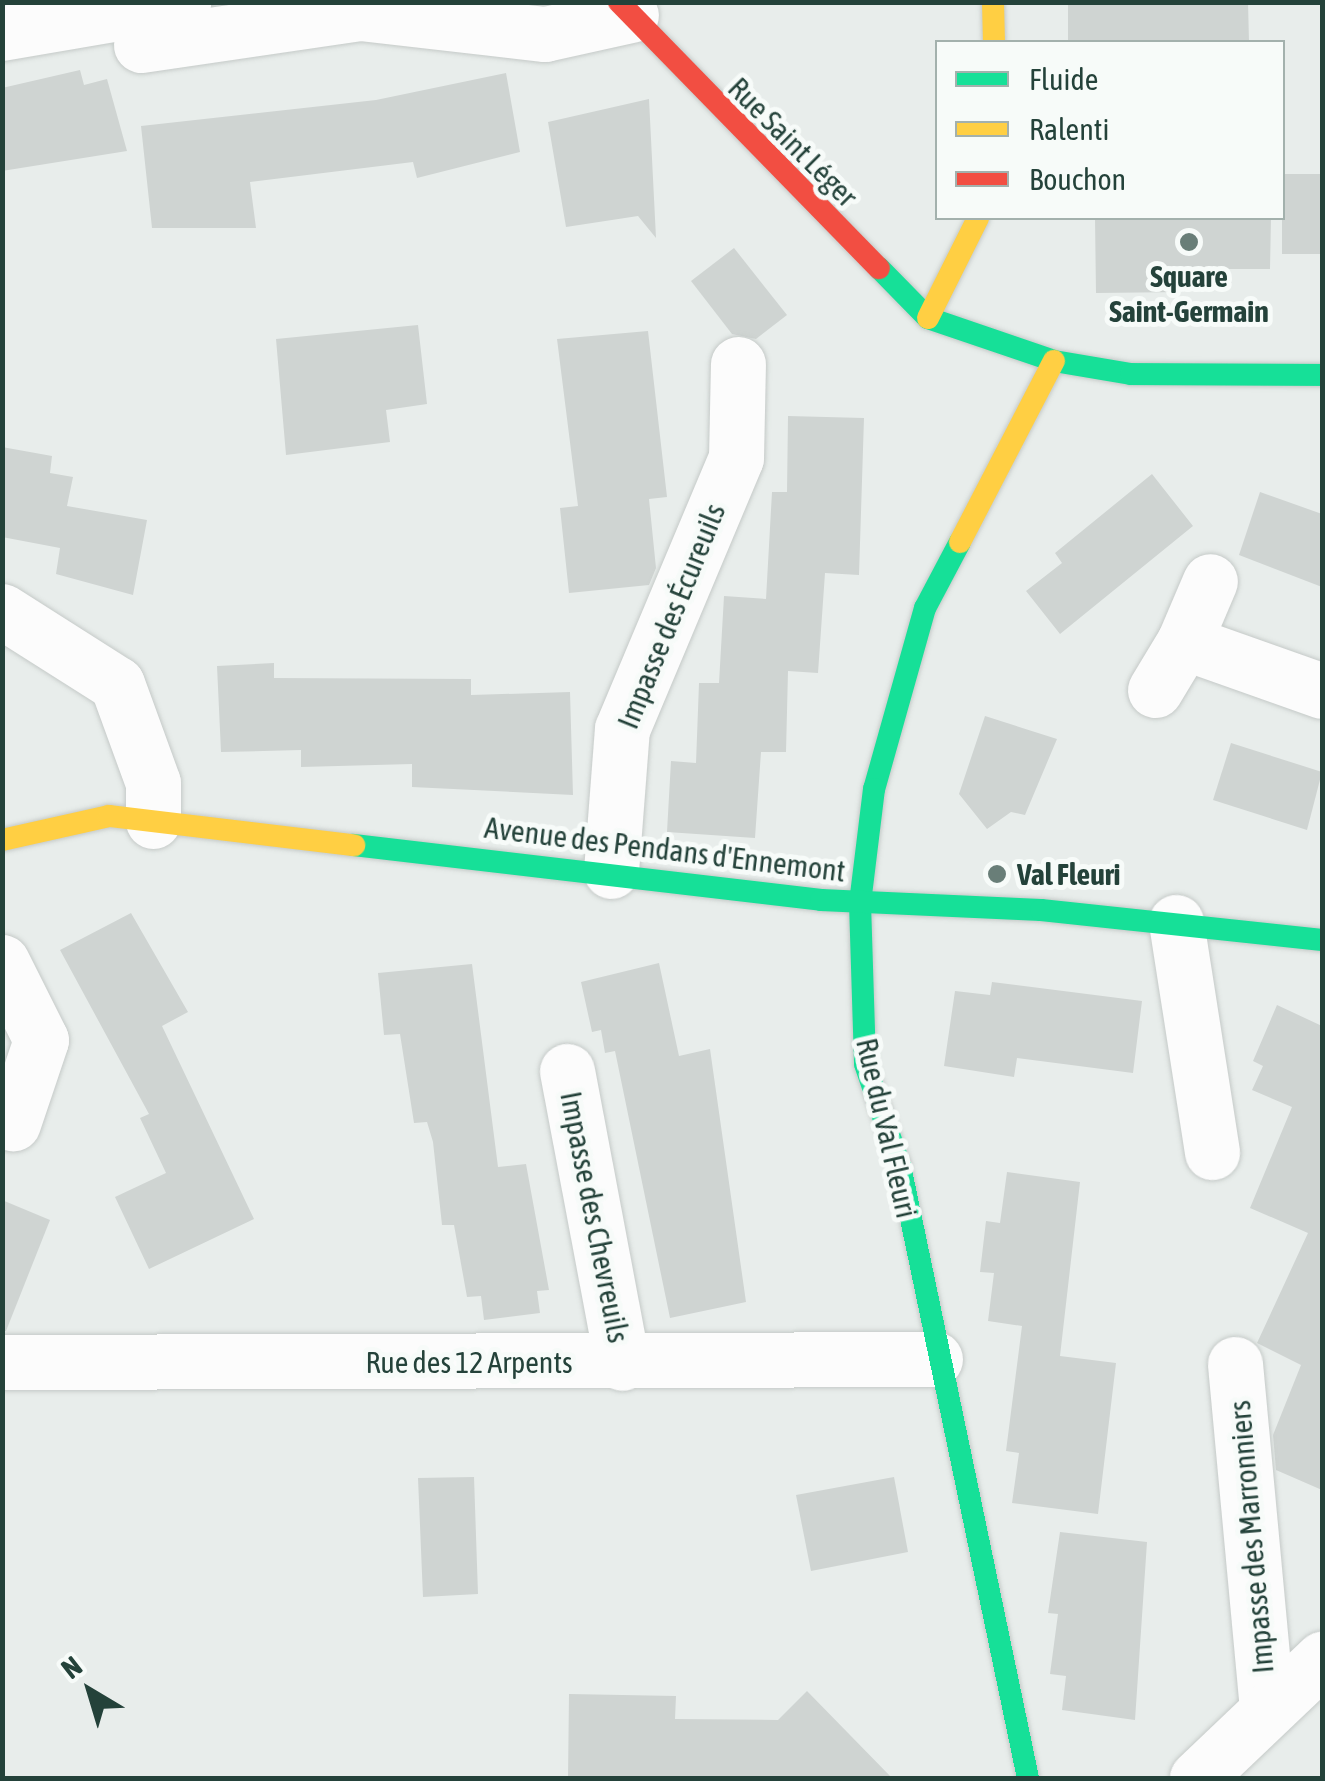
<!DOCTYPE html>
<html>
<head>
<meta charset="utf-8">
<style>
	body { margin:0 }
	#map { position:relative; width:1325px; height:1781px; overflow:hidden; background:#e8edeb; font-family:"Asap Condensed",sans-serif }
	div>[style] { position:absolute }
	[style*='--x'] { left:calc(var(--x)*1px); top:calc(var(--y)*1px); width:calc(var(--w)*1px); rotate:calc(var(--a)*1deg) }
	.building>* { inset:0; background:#cfd4d2 }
	.roads { filter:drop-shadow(0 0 2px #c5cac8) drop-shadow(0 0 2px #c5cac8) }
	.street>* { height:55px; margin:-27.5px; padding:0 27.5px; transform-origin:27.5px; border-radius:27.5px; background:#fcfcfc }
	.fast>* { height:22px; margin:-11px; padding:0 11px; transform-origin:11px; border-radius:11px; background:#16e098 }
	.slow>* { height:22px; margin:-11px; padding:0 11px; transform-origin:11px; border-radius:11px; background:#ffcf43 }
	.jam>* { height:22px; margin:-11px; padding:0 11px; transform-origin:11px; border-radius:11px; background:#f24e42 }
	.dots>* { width:28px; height:28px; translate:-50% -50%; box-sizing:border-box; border:5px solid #f7fbf9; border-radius:50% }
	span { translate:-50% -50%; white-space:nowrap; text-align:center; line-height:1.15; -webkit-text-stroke:10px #f7fbf9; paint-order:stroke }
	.street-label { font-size:30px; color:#24423a }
	.poi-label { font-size:30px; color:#24423a; font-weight:700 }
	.left { translate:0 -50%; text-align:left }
	.frame { position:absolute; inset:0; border:5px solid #24423a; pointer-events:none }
	.legend { position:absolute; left:935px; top:40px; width:350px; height:180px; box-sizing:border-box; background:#f7fbf9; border:2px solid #a3b1ad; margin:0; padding:12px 18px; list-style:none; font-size:30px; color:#24423a }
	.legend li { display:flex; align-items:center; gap:20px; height:50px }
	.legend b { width:50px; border:2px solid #a3b1ad }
	.north { position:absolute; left:40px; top:1641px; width:100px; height:100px; -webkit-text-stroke:8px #f7fbf9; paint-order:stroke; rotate:322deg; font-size:28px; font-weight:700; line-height:40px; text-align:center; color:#24423a }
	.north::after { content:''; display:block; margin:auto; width:35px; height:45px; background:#24423a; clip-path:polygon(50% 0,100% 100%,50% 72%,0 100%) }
</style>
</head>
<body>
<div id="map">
	<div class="building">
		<i style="clip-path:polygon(1068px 2px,1248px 2px,1249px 42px,1068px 42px)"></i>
		<i style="clip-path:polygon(80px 70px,84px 85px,107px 79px,127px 151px,2px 171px,2px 88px)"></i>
		<i style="clip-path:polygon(506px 73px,520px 152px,417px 178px,413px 162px,250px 182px,256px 228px,152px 228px,141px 126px,376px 100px)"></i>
		<i style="clip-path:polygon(649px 99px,656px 238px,638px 216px,566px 227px,548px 122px)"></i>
		<i style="clip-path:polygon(1282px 174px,1322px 174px,1322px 254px,1282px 254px)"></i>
		<i style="clip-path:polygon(1095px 218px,1271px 218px,1270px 269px,1182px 269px,1183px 292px,1096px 293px)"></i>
		<i style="clip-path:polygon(734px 248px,787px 315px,756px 339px,732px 334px,691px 281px)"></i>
		<i style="clip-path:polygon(418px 325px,427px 404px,386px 410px,390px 442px,286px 455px,276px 339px)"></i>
		<i style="clip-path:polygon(648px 331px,667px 497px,649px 499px,656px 568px,649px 585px,569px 593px,560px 508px,578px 506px,557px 339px)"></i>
		<i style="clip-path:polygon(788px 416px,864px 418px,859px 575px,825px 573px,818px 673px,788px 671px,786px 752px,761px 752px,755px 838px,667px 832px,671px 761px,696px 763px,699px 683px,719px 683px,724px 596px,766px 599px,772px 492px,787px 492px)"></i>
		<i style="clip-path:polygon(2px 447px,52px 456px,50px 473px,73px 477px,67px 506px,147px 520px,133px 595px,56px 574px,60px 548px,2px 537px)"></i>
		<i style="clip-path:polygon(1152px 474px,1193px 526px,1060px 634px,1026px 591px,1062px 563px,1055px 553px)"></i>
		<i style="clip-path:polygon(1260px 492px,1322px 514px,1322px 587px,1239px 555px)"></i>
		<i style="clip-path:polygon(274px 663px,274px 678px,471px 679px,471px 695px,570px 692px,573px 795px,412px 787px,412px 764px,301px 767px,301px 750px,221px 752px,217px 666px)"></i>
		<i style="clip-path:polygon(985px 716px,1057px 739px,1025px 815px,1011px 812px,987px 829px,959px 794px)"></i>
		<i style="clip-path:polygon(1231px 743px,1322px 772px,1307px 830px,1213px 800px)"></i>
		<i style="clip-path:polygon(131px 913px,188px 1012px,162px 1026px,254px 1219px,149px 1269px,115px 1197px,166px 1173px,140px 1118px,149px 1114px,60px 950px)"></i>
		<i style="clip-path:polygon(659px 963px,679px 1056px,710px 1049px,746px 1302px,670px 1318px,615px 1051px,605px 1053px,601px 1030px,592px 1032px,581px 982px)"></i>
		<i style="clip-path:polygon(472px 964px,498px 1167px,526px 1164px,549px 1290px,537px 1291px,540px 1313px,484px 1320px,481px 1296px,467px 1297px,454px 1225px,442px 1225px,433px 1142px,427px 1122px,414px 1123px,400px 1034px,384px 1035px,378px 973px)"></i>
		<i style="clip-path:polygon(992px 982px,1142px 1001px,1133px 1073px,1017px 1058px,1014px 1077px,944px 1066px,955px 991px,990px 995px)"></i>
		<i style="clip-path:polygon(1277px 1005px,1322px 1026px,1322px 1490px,1276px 1470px,1273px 1435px,1301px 1365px,1257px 1343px,1308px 1233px,1250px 1208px,1292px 1107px,1252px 1090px,1263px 1066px,1253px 1061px)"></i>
		<i style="clip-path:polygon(1007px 1172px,1080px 1182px,1060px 1356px,1116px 1363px,1098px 1514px,1012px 1503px,1019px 1453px,1006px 1451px,1022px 1326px,988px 1321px,994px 1273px,980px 1272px,986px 1221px,1000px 1223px)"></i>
		<i style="clip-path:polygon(2px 1200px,50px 1220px,6px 1331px,2px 1331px)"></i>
		<i style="clip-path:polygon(474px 1477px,478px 1594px,423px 1597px,418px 1478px)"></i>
		<i style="clip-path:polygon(894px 1477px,908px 1552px,811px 1571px,796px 1495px)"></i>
		<i style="clip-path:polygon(1060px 1532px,1147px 1542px,1135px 1720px,1062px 1710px,1066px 1676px,1050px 1674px,1058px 1614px,1048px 1613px)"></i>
		<i style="clip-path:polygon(807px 1691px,892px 1778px,568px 1778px,569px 1694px,676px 1696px,675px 1719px,778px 1720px)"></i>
	</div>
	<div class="roads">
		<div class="street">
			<i style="--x:2;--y:33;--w:184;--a:-9.7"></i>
			<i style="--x:141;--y:45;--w:221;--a:-8.3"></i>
			<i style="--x:360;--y:13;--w:186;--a:6.5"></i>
			<i style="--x:545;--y:34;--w:88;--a:-12.5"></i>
			<i style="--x:2;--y:611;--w:136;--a:32.4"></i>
			<i style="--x:117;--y:684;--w:105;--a:70"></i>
			<i style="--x:153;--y:783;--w:38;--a:90"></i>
			<i style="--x:1184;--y:642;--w:66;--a:-66.9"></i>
			<i style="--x:1155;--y:690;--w:56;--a:-58.9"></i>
			<i style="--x:1184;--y:642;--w:146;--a:19.5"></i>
			<i style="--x:611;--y:871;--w:142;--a:-85.6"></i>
			<i style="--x:622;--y:729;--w:294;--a:-67.2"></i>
			<i style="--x:736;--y:458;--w:94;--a:-88.8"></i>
			<i style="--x:1176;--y:922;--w:233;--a:81.1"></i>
			<i style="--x:2;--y:962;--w:87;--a:63.4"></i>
			<i style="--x:41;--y:1040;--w:88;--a:108.6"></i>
			<i style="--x:567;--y:1071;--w:297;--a:79.3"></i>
			<i style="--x:2;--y:1362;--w:933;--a:-0.18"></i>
			<i style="--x:1235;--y:1364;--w:347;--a:84.7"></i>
			<i style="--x:1197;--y:1778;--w:173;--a:-43.6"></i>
		</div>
		<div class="fast">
			<i style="--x:879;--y:268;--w:70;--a:45.6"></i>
			<i style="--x:928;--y:318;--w:133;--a:18.8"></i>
			<i style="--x:1054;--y:361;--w:78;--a:9.6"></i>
			<i style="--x:1131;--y:374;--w:191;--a:0.3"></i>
			<i style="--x:960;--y:542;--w:75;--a:117.9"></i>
			<i style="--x:925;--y:608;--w:188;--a:105.7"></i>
			<i style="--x:874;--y:789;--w:115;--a:97"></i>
			<i style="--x:860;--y:903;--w:161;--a:88.2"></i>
			<i style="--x:865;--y:1064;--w:108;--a:71.1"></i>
			<i style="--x:900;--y:1166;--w:625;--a:78.19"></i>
			<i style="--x:354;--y:845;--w:470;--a:6.7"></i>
			<i style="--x:821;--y:900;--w:220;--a:2.6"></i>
			<i style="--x:1041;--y:910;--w:283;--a:6.1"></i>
		</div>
		<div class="slow">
			<i style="--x:993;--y:2;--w:40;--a:88.6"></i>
			<i style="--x:928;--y:318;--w:112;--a:-63.4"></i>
			<i style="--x:960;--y:542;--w:204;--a:-62.6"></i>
			<i style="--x:2;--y:840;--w:110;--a:-12.6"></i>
			<i style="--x:109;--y:816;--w:247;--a:6.8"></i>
		</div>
		<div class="jam">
			<i style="--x:619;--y:2;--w:372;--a:45.7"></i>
		</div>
	</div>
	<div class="dots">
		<i style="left:1189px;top:242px;background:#697e78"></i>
		<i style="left:997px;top:874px;background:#697e78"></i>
	</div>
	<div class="street-label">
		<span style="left:793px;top:142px;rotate:45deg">Rue Saint Léger</span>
		<span style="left:671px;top:616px;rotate:-68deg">Impasse des Écureuils</span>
		<span style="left:665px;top:849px;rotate:7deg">Avenue des Pendans d'Ennemont</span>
		<span style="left:887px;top:1128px;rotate:77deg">Rue du Val Fleuri</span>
		<span style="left:595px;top:1217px;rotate:79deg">Impasse des Chevreuils</span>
		<span style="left:469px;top:1362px">Rue des 12 Arpents</span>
		<span style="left:1251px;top:1537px;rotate:-95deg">Impasse des Marronniers</span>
	</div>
	<div class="poi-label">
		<span style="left:1189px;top:293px">Square<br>Saint-Germain</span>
		<span class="left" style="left:1017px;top:874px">Val Fleuri</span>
	</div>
	<div class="frame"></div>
	<ul class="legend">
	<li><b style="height:12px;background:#16e098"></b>Fluide</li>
	<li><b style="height:12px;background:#ffcf43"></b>Ralenti</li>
	<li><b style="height:12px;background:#f24e42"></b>Bouchon</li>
	</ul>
	<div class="north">N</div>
</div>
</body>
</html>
